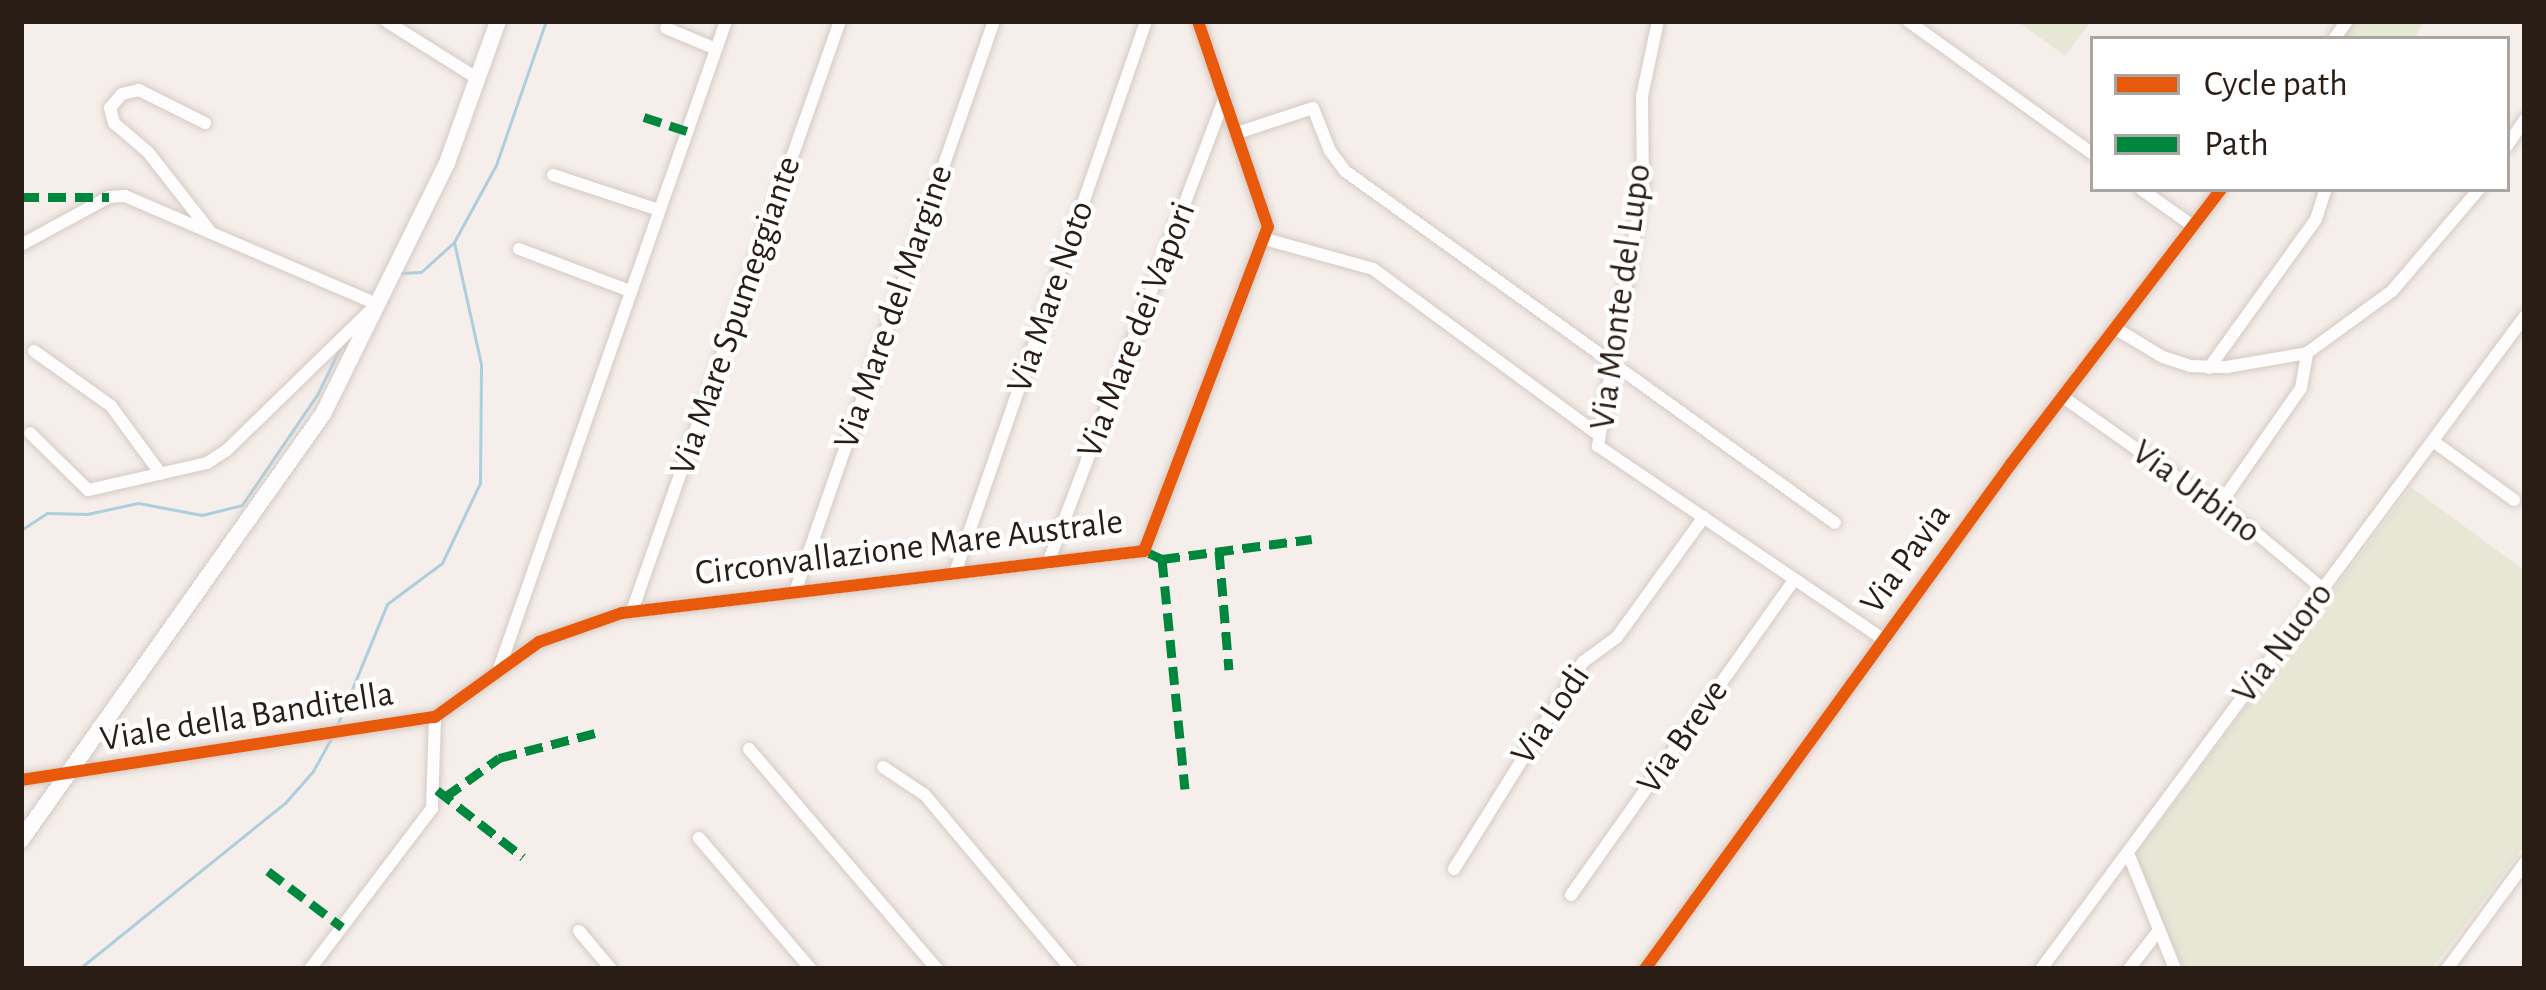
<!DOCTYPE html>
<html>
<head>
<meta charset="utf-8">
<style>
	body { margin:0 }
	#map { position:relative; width:2546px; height:990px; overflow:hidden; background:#f6eeea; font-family:"Alegreya Sans",sans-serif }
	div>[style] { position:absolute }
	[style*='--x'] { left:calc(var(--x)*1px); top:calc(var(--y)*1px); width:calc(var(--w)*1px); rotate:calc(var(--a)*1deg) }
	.green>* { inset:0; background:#e7e7d6 }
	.stream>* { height:3px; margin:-1.5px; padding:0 1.5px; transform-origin:1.5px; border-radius:1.5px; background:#adcedc }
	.roads { filter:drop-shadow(0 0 3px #d4cac4) drop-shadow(0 0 3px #d4cac4) }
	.minor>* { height:12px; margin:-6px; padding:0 6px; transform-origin:6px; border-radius:6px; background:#fefcfc }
	.secondary>* { height:16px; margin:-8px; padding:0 8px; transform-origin:8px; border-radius:8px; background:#fefcfc }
	.quiet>* { height:9px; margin-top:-4.5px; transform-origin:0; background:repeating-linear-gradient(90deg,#00873e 0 18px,transparent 0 27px) }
	.cycleway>* { height:12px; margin:-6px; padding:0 6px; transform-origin:6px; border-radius:6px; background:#e8590c }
	span { translate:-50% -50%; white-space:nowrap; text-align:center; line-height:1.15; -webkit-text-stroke:9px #fff; paint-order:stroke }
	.street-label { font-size:36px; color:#291d15 }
	.frame { position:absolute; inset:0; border:24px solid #291d15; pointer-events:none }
	.legend { position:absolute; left:2090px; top:36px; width:420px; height:156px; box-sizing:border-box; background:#fff; border:3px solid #a9a5a1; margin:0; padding:15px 21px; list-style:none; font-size:36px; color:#291d15 }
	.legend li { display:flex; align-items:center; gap:24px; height:60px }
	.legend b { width:60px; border:3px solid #a9a5a1 }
</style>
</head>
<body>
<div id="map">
	<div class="green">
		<i style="clip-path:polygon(2017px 21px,2091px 21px,2065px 56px)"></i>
		<i style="clip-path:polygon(2354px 21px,2422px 21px,2422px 25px,2414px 39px,2342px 39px)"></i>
		<i style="clip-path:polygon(2411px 487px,2525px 571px,2525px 845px,2432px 969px,2183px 969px,2134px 856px)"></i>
	</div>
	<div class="stream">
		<i style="--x:401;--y:273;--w:20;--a:-3"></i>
		<i style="--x:421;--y:272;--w:42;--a:-42.1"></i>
		<i style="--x:21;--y:530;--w:31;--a:-33"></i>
		<i style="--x:47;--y:513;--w:40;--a:1.4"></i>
		<i style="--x:87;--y:514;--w:52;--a:-12.2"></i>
		<i style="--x:138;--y:503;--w:65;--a:10.6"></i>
		<i style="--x:202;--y:515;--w:41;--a:-14"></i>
		<i style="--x:242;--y:505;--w:135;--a:-55.8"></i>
		<i style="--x:318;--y:393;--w:48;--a:-64"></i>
		<i style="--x:336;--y:728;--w:134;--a:-67.6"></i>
		<i style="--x:387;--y:604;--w:69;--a:-36.7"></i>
		<i style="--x:442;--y:563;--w:89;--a:-64.6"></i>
		<i style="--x:480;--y:483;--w:119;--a:-89.5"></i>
		<i style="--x:481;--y:364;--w:125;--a:-102.5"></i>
		<i style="--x:454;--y:242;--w:88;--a:-61.4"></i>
		<i style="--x:496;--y:165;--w:152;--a:-70.9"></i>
		<i style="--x:79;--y:969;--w:265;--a:-38.9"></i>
		<i style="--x:285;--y:803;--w:43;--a:-48.8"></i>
		<i style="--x:313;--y:771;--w:39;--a:-61"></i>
	</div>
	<div class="roads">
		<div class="minor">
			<i style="--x:386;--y:21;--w:109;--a:32.2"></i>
			<i style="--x:1658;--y:21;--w:77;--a:102"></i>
			<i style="--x:1642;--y:96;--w:92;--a:89.4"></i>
			<i style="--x:1643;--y:188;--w:262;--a:99.9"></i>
			<i style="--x:1598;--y:446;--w:346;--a:34.1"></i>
			<i style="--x:1908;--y:21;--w:228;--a:35.7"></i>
			<i style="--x:666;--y:28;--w:54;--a:22.8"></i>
			<i style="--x:2334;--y:39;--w:22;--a:-54"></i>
			<i style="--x:205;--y:123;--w:74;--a:-153.4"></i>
			<i style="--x:139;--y:90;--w:17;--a:167"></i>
			<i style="--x:122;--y:94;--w:18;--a:131"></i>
			<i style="--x:110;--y:108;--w:16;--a:75"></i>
			<i style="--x:114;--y:123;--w:45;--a:40.5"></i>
			<i style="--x:148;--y:152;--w:99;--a:52"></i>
			<i style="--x:1237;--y:133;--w:80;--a:-18.2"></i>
			<i style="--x:1313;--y:108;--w:46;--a:68.4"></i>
			<i style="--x:1330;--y:151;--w:25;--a:53"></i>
			<i style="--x:1345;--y:171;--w:603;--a:35.69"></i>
			<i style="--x:2507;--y:146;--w:32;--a:-56"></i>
			<i style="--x:553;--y:175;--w:112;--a:18.3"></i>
			<i style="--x:2141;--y:189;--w:64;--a:35.4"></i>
			<i style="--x:1265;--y:239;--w:112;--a:15.5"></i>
			<i style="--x:1373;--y:269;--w:277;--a:36.3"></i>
			<i style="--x:21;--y:245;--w:100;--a:-28.6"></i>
			<i style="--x:109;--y:197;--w:16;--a:-4"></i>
			<i style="--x:125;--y:196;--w:274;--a:23.2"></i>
			<i style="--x:377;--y:304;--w:209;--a:135.8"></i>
			<i style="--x:227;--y:450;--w:24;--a:147"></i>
			<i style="--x:207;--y:463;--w:122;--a:167.2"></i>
			<i style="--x:88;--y:490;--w:81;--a:-135.5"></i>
			<i style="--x:519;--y:249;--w:119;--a:20.7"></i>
			<i style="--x:2118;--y:330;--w:52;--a:31"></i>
			<i style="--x:2163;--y:357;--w:29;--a:18"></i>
			<i style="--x:2191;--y:366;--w:36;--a:2"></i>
			<i style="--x:2227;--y:367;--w:81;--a:-9.9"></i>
			<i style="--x:2307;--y:353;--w:105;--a:-36.1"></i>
			<i style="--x:2392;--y:291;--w:134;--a:-49.5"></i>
			<i style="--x:34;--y:351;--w:95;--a:35.5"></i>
			<i style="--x:111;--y:406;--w:84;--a:53.7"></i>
			<i style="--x:2209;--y:368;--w:183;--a:-54.3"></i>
			<i style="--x:2316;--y:219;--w:32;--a:-72"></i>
			<i style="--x:2066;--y:399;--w:240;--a:35.3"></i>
			<i style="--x:2262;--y:538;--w:80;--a:39.9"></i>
			<i style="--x:2434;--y:442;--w:99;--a:35.9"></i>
			<i style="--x:2218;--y:507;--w:145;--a:-55.1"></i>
			<i style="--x:2301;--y:388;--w:36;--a:-80"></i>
			<i style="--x:1048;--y:563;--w:498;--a:-69.2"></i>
			<i style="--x:955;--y:573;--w:584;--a:-70.91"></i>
			<i style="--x:795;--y:592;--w:605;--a:-70.79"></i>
			<i style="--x:632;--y:611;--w:626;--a:-70.58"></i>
			<i style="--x:500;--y:666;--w:683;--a:-70.69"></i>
			<i style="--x:749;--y:749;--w:289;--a:49.5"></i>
			<i style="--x:883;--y:767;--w:50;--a:33.7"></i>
			<i style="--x:925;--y:795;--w:227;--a:50"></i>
			<i style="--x:21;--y:780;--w:419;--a:-8.7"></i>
			<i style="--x:435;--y:717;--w:128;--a:-35.8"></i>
			<i style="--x:539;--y:642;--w:88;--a:-19.3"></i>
			<i style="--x:622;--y:613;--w:526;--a:-6.77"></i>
			<i style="--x:1144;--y:551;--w:347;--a:-69.1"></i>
			<i style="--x:1268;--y:227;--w:218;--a:-108.8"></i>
			<i style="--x:699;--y:838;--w:172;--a:49.5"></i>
			<i style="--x:2128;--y:853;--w:125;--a:67.9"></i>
			<i style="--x:1454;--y:869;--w:244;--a:-58.1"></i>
			<i style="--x:1583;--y:662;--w:42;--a:-36.3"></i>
			<i style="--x:1617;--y:637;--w:148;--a:-54.1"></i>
			<i style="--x:1571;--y:895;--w:387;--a:-54.7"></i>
			<i style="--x:579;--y:931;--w:50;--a:49.9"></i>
			<i style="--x:310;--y:969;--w:202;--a:-52.8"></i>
			<i style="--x:432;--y:808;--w:91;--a:-88.1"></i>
			<i style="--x:1645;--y:969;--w:624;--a:-54.07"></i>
			<i style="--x:2011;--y:464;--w:346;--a:-52.6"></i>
			<i style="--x:2041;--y:969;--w:813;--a:-53.45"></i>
			<i style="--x:2129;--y:969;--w:49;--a:-52.4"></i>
			<i style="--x:2447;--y:969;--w:132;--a:-53.7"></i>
		</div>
		<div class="secondary">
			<i style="--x:21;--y:840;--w:522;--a:-54.67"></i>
			<i style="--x:323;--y:414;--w:280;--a:-63.7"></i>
			<i style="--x:447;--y:163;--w:151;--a:-70.2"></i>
		</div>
	</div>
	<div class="quiet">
		<i style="--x:644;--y:117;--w:45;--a:18"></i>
		<i style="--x:21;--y:197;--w:88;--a:0"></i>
		<i style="--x:1219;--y:551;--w:119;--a:85.2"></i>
		<i style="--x:1149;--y:553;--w:14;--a:25"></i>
		<i style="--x:1162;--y:559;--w:151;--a:-7.6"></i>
		<i style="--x:1162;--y:559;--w:231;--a:84.3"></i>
		<i style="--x:437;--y:790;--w:109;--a:37.9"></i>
		<i style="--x:445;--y:797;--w:67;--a:-35.8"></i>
		<i style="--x:499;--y:758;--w:99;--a:-14.6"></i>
		<i style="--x:268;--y:871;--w:93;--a:37.1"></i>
	</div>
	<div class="cycleway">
		<i style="--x:21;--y:780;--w:419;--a:-8.7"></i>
		<i style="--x:435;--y:717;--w:128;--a:-35.8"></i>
		<i style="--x:539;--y:642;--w:88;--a:-19.3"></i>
		<i style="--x:622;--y:613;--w:526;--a:-6.77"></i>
		<i style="--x:1144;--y:551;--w:347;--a:-69.1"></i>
		<i style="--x:1268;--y:227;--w:218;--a:-108.8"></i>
		<i style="--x:1645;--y:969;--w:624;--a:-54.07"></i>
		<i style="--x:2011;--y:464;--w:346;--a:-52.6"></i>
	</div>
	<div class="street-label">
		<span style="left:1051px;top:297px;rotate:-71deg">Via Mare Noto</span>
		<span style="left:1621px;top:297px;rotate:-82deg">Via Monte del Lupo</span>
		<span style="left:894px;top:307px;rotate:-71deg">Via Mare del Margine</span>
		<span style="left:736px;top:316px;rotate:-71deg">Via Mare Spumeggiante</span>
		<span style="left:1137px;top:330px;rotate:-69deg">Via Mare dei Vapori</span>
		<span style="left:2196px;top:492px;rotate:36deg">Via Urbino</span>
		<span style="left:909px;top:548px;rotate:-7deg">Circonvallazione Mare Australe</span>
		<span style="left:1906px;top:559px;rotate:-54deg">Via Pavia</span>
		<span style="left:2283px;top:643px;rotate:-53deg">Via Nuoro</span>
		<span style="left:1551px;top:715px;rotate:-56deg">Via Lodi</span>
		<span style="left:247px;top:717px;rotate:-9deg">Viale della Banditella</span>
		<span style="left:1683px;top:737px;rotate:-55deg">Via Breve</span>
	</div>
	<div class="frame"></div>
	<ul class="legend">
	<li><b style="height:15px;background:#e8590c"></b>Cycle path</li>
	<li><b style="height:15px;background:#00873e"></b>Path</li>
	</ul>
</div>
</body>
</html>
